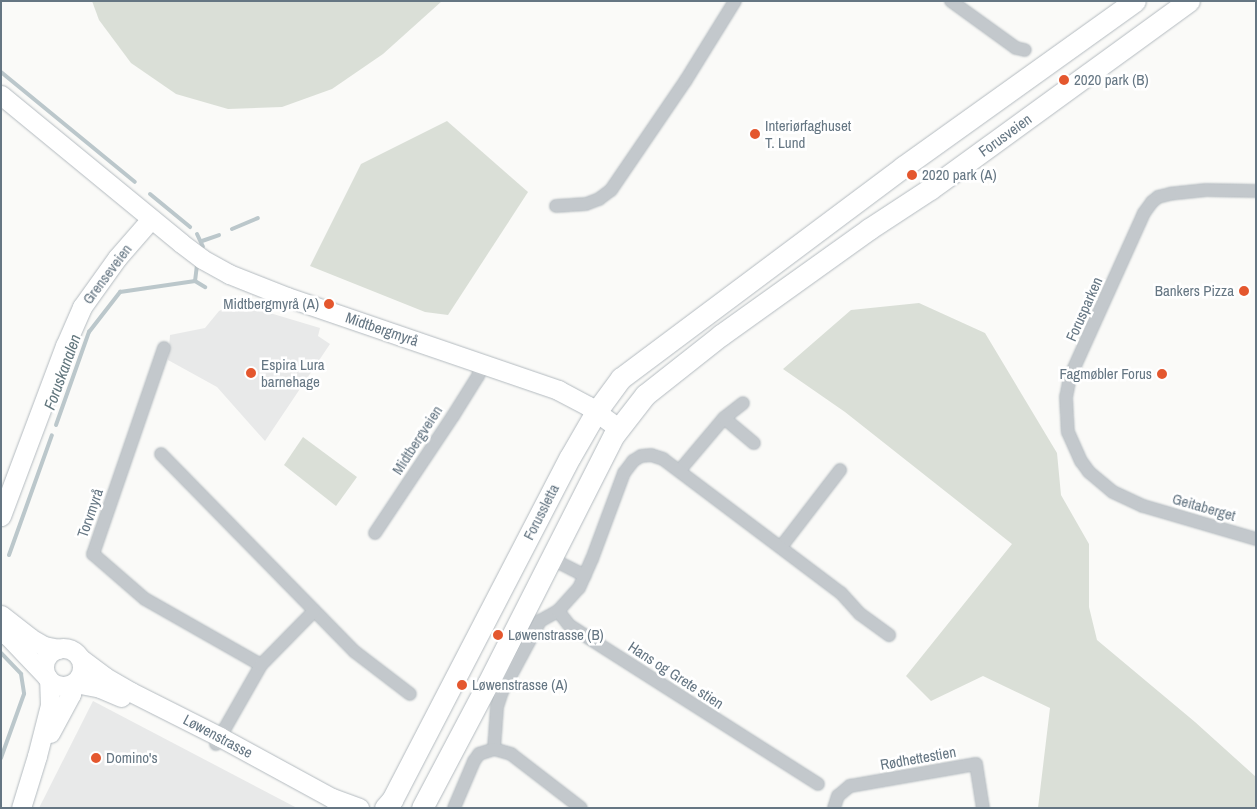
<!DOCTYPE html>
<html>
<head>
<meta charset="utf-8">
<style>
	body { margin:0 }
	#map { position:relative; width:1257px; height:809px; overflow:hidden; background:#fafaf8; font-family:"Archivo Narrow",sans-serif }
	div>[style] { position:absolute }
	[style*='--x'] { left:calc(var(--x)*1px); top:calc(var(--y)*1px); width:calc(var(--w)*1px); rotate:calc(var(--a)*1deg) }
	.built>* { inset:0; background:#e8e9e9 }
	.green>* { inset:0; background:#dadfd7 }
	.stream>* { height:4px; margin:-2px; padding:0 2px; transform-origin:2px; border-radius:2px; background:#bbc7cb }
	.roads { filter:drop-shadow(0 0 1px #b3babf) drop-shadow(0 0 1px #b3babf) }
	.street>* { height:12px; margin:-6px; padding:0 6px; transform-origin:6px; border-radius:6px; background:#c3c8cc }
	.secondary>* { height:19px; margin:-9.5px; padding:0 9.5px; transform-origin:9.5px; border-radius:9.5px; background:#fff }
	.secondary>.ring { margin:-9.5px; padding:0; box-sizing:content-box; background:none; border:19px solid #fff; border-radius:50% }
	.primary>* { height:21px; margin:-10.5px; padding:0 10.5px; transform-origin:10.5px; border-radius:10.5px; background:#fff }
	.dots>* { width:14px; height:14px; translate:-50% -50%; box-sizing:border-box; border:2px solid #fff; border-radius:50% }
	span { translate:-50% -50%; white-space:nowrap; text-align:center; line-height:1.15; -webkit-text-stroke:5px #fff; paint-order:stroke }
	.poi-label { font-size:15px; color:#657683 }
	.left { translate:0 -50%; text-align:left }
	.right { translate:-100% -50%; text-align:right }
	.street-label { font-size:15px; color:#657683 }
	.water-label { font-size:16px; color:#60757c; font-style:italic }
	.frame { position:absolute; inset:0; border:2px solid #657683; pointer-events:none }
</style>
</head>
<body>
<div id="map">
	<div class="built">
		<i style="clip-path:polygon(236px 303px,320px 328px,318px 336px,330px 344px,265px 441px,217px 387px,168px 360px,170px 335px,205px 328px,219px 311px)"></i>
		<i style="clip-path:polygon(93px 701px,297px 808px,39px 808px)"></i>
	</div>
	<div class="green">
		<i style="clip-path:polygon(92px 1px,442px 1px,383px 54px,332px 89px,282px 107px,228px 109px,176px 94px,131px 63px,99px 20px)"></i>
		<i style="clip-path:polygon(447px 121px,528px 192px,448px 315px,425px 312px,310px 266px,361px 164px)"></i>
		<i style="clip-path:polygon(919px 303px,985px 333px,1057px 453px,1061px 495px,1089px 544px,1089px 607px,1097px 640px,1195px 722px,1256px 777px,1256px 808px,1038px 808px,1050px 708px,983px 676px,931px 701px,906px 676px,1012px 544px,845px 412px,783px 369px,851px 310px)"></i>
		<i style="clip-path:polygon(303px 437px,357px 477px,336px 506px,284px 465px)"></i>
	</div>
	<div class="stream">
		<i style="--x:1;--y:72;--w:173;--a:39.4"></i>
		<i style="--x:150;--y:194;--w:52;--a:39.5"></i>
		<i style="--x:232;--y:229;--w:28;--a:-23"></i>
		<i style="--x:197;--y:234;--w:14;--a:65"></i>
		<i style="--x:202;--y:241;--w:18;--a:-19"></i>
		<i style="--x:197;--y:265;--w:16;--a:97"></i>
		<i style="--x:195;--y:281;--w:12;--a:31"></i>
		<i style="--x:56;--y:425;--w:99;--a:-70.5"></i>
		<i style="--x:89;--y:332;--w:51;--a:-52.2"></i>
		<i style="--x:120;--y:292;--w:76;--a:-8.3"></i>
		<i style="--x:9;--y:555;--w:127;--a:-70.3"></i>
		<i style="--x:1;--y:653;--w:29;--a:46"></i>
		<i style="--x:21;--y:674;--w:20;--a:81"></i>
		<i style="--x:24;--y:694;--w:68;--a:109.8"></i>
	</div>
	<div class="roads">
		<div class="street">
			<i style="--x:951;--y:1;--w:80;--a:35.9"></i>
			<i style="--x:1016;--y:48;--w:9;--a:13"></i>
			<i style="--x:1256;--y:191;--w:50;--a:-178.9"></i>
			<i style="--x:1206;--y:190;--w:36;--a:174"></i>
			<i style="--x:1170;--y:194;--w:12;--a:166"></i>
			<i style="--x:1158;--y:197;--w:8;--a:140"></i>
			<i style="--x:1152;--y:202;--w:14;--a:126"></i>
			<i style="--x:1144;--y:213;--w:180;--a:114.3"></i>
			<i style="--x:1070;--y:377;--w:20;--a:101"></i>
			<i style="--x:1066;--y:397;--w:35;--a:87"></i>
			<i style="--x:1068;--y:432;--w:32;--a:66"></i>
			<i style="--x:1081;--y:461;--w:14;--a:54"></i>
			<i style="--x:1089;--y:472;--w:31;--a:40"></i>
			<i style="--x:1113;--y:492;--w:33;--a:25"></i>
			<i style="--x:1143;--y:506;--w:118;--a:16.3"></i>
			<i style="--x:556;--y:206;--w:30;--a:-4"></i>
			<i style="--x:586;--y:204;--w:14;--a:-21"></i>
			<i style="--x:599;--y:199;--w:15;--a:-37"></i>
			<i style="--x:611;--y:190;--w:133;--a:-55.7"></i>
			<i style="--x:686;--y:80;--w:93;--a:-58.2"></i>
			<i style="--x:164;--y:348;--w:218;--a:109"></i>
			<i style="--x:93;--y:554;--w:69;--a:40.9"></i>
			<i style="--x:145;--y:599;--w:133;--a:29.6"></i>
			<i style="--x:724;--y:418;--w:39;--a:40"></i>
			<i style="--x:161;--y:454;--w:277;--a:45.6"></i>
			<i style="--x:355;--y:652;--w:69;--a:37.4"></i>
			<i style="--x:680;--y:470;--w:68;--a:-49.8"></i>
			<i style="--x:724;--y:418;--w:24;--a:-38"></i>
			<i style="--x:375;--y:533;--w:141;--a:-56.3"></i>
			<i style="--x:453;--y:416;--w:47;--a:-58"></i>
			<i style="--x:478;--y:376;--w:14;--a:-69"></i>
			<i style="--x:781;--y:547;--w:97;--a:-52.5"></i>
			<i style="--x:550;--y:558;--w:39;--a:27"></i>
			<i style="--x:216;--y:744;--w:91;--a:-60.3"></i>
			<i style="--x:261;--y:665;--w:76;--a:-45.5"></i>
			<i style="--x:494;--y:749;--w:42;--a:-85.9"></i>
			<i style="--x:497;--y:707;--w:16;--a:-72"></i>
			<i style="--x:502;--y:692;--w:81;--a:-61.8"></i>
			<i style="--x:540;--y:621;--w:21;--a:-29"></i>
			<i style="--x:818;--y:784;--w:272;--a:-147.5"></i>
			<i style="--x:589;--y:638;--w:24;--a:-147"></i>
			<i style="--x:569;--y:625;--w:18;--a:-128"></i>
			<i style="--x:558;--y:611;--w:31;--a:-48"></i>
			<i style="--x:579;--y:588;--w:32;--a:-66"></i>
			<i style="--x:592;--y:559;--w:92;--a:-69.6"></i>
			<i style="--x:624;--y:473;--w:15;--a:-53"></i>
			<i style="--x:633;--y:461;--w:9;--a:-32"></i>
			<i style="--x:641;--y:456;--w:10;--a:-6"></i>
			<i style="--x:651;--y:455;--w:13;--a:18"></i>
			<i style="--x:663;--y:459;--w:223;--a:37"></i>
			<i style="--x:841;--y:593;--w:28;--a:48"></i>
			<i style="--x:860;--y:614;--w:36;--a:36"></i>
			<i style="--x:454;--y:808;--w:51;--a:-66.9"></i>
			<i style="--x:474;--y:761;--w:9;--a:-54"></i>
			<i style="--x:479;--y:754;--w:16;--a:-18"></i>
			<i style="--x:494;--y:749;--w:18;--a:16"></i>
			<i style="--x:511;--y:754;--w:88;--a:37.6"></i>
			<i style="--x:834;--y:808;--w:13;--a:-72"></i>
			<i style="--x:838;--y:796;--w:16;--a:-40"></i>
			<i style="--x:850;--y:786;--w:128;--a:-9.9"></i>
			<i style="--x:976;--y:764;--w:45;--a:81"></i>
		</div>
		<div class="secondary">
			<i style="--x:1;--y:95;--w:233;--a:39.4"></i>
			<i style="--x:181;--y:243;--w:26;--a:37"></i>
			<i style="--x:202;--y:259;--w:31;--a:29"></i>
			<i style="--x:229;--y:274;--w:62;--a:21.6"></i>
			<i style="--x:287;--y:297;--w:287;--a:18.9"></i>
			<i style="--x:558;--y:390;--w:34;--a:28"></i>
			<i style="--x:588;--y:406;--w:37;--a:36"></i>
			<i style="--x:1;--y:516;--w:182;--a:-69.4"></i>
			<i style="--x:65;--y:346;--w:43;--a:-66.4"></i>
			<i style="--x:82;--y:307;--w:60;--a:-54.5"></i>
			<i style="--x:117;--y:258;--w:52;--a:-48.9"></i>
			<i style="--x:1;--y:615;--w:37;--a:38"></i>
			<i style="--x:30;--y:638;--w:16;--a:30"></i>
			<i style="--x:44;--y:646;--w:14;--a:12"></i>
			<i style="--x:1;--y:632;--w:8;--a:30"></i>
			<i style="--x:8;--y:636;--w:57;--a:46.4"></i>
			<i class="ring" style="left:44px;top:648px;width:19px;height:19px"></i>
			<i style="--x:80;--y:658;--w:31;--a:37"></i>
			<i style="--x:105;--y:677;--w:30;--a:30"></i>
			<i style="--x:131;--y:692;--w:100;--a:26.8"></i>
			<i style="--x:220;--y:737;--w:128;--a:28.6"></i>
			<i style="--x:332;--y:798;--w:29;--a:20"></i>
			<i style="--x:75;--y:683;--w:25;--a:11"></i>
			<i style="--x:100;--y:688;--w:23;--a:23"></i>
			<i style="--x:50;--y:733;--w:44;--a:-61.7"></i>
			<i style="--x:71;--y:694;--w:10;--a:-79"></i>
			<i style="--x:21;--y:808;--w:54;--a:-72.9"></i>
			<i style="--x:37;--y:756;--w:53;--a:-75.7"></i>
			<i style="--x:50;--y:705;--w:25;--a:-92"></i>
		</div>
		<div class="primary">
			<i style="--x:385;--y:808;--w:11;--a:-49"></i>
			<i style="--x:392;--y:800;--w:386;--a:-62.6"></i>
			<i style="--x:570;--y:457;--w:52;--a:-60"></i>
			<i style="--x:596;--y:412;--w:42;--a:-53.7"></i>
			<i style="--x:621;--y:378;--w:352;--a:-36.8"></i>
			<i style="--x:903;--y:167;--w:285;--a:-35.6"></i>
			<i style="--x:422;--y:808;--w:141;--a:-62.2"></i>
			<i style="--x:488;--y:683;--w:278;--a:-63.1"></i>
			<i style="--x:614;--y:435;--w:51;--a:-52.2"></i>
			<i style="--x:645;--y:395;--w:97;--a:-38.3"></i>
			<i style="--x:721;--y:335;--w:182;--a:-35.6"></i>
			<i style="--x:869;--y:229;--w:73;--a:-33.3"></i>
			<i style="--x:930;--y:189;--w:320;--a:-36"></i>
		</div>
	</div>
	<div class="dots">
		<i style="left:1064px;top:80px;background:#e4572e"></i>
		<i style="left:755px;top:134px;background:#e4572e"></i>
		<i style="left:912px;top:175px;background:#e4572e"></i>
		<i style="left:1244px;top:291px;background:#e4572e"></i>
		<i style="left:329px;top:304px;background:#e4572e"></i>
		<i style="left:251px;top:373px;background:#e4572e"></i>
		<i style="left:1162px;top:374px;background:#e4572e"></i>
		<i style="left:498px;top:635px;background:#e4572e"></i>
		<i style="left:462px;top:685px;background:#e4572e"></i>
		<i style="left:96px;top:758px;background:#e4572e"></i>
	</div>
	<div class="poi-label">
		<span class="left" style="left:1074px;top:80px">2020 park (B)</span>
		<span class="left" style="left:765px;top:134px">Interiørfaghuset<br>T. Lund</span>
		<span class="left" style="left:922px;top:175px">2020 park (A)</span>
		<span class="right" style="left:1234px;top:291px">Bankers Pizza</span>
		<span class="right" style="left:319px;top:304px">Midtbergmyrå (A)</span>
		<span class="left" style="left:261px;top:373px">Espira Lura<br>barnehage</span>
		<span class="right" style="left:1152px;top:374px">Fagmøbler Forus</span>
		<span class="left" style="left:508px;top:635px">Løwenstrasse (B)</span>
		<span class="left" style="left:472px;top:685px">Løwenstrasse (A)</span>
		<span class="left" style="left:106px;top:758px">Domino's</span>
	</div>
	<div class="street-label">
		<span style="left:1005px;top:135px;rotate:-36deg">Forusveien</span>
		<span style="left:107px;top:274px;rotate:-53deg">Grenseveien</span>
		<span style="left:1084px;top:309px;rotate:-66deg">Forusparken</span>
		<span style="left:382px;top:329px;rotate:19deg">Midtbergmyrå</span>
		<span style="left:417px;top:440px;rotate:-57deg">Midtbergveien</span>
		<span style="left:1204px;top:507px;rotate:16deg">Geitaberget</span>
		<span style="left:541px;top:512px;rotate:-63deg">Forussletta</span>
		<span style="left:90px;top:513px;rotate:-71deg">Torvmyrå</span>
		<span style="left:676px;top:675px;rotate:33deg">Hans og Grete stien</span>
		<span style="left:218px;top:736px;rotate:28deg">Løwenstrasse</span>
		<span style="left:918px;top:758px;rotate:-10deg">Rødhettestien</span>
	</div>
	<div class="water-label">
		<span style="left:62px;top:372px;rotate:-70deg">Foruskanalen</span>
	</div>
	<div class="frame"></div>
</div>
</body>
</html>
